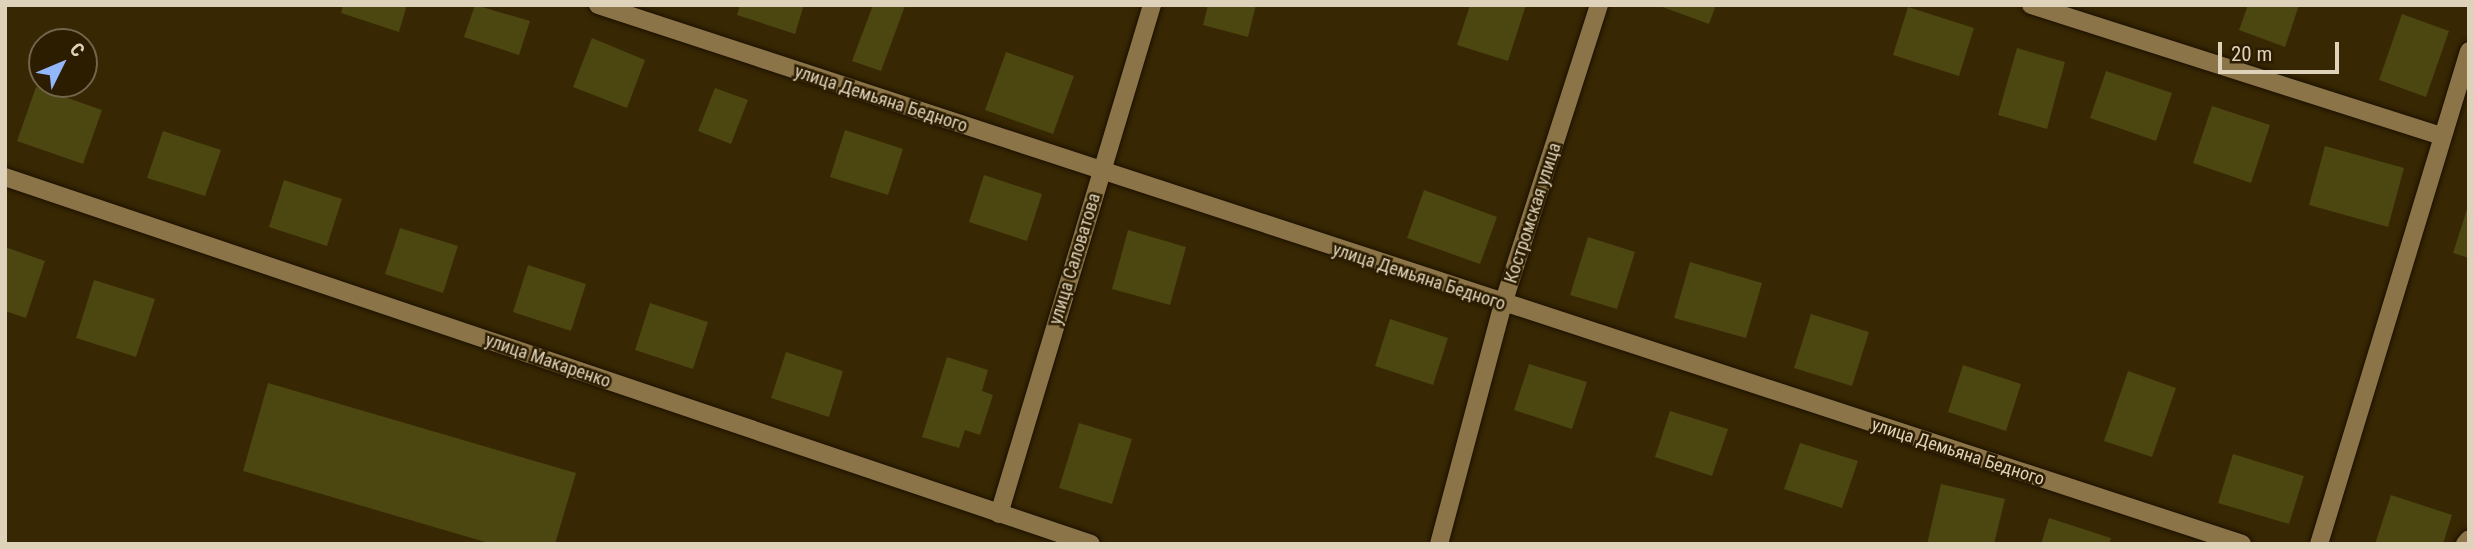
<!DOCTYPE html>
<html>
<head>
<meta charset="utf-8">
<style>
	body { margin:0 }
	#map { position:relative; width:2474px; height:549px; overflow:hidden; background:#372703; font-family:"Roboto Condensed",sans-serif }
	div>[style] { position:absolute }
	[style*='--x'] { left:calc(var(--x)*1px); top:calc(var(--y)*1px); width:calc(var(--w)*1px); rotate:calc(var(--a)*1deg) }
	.building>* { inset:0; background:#4c4610 }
	.roads { filter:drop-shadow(0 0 2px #1b1000) drop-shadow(0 0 2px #1b1000) }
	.minor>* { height:18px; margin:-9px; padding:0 9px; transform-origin:9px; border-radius:9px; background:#8b7447 }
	span { translate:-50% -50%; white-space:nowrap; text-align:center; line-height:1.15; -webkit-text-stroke:5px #2c1d00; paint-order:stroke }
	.street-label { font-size:18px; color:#ded2bb }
	.frame { position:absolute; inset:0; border:7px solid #ded2bb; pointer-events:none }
	.north { position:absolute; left:28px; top:28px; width:70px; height:70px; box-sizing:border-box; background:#2c1d00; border:2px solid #73654b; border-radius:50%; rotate:47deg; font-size:19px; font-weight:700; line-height:28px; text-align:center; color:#ded2bb }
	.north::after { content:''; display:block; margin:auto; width:24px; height:32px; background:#93b7fd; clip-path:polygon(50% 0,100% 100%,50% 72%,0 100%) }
	.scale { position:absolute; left:2218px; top:42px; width:121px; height:32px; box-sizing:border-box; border:4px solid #ded2bb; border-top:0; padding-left:9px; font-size:21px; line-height:24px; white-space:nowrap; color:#ded2bb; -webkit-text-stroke:5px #2c1d00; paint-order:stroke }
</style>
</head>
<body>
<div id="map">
	<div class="building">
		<i style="clip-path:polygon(343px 5px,407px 5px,399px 32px,341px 13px)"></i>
		<i style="clip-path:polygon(475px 5px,530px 21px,519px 55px,464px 37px)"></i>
		<i style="clip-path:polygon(740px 5px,804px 5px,795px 34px,737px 15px)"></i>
		<i style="clip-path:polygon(873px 5px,905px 6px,881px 71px,852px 61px)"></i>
		<i style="clip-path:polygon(1208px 5px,1256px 5px,1248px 37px,1203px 25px)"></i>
		<i style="clip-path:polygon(1470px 5px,1526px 5px,1508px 61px,1457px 45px)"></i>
		<i style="clip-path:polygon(1657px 5px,1716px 5px,1709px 24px)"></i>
		<i style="clip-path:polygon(2248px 5px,2299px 5px,2285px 47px,2239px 30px)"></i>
		<i style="clip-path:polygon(1908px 7px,1974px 28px,1959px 76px,1893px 55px)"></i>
		<i style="clip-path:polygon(2402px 14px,2449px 31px,2426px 97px,2379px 80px)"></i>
		<i style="clip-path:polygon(592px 38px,645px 60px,627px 108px,573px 87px)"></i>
		<i style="clip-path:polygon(2017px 48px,2065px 62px,2047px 129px,1998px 115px)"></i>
		<i style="clip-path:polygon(1006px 52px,1074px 76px,1053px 134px,985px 110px)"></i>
		<i style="clip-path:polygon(2106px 71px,2172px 93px,2156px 141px,2090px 118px)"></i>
		<i style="clip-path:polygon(36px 87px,102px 110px,83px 164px,17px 141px)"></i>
		<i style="clip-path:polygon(715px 88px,748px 100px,731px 144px,698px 131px)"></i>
		<i style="clip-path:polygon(2212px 106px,2270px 125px,2251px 183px,2193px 163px)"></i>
		<i style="clip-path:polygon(845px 130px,903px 149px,888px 195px,830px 177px)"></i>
		<i style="clip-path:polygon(163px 131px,221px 150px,205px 196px,147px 178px)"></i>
		<i style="clip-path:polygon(2325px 146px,2404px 168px,2388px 227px,2309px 205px)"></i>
		<i style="clip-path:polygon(984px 175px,1042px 194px,1027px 241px,969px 222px)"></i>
		<i style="clip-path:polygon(284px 180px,342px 199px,327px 246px,269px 227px)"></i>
		<i style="clip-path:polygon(1424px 190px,1497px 217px,1480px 264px,1407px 238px)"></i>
		<i style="clip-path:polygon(2468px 206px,2469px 206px,2469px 258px,2453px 253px)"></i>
		<i style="clip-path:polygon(400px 228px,458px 246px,443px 293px,385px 274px)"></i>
		<i style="clip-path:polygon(1128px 230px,1186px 247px,1170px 305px,1112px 289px)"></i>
		<i style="clip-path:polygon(1588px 237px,1635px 252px,1617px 309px,1570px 295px)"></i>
		<i style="clip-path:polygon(5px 247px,45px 261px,26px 318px,5px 311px)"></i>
		<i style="clip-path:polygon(1690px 262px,1762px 283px,1746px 338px,1674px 318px)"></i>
		<i style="clip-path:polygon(528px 265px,586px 284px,571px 331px,513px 312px)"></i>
		<i style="clip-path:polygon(94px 280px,155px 299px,136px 357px,76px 338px)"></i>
		<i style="clip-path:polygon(650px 303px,708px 322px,693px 369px,635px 350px)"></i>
		<i style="clip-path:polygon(1811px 314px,1869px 332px,1852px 386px,1794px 368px)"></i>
		<i style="clip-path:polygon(1390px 319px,1448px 338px,1433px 385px,1375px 366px)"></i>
		<i style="clip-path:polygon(786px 352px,843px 371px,829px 417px,771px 398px)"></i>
		<i style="clip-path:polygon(947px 357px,988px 370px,982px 391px,993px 395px,980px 435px,965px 430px,959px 448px,922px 437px)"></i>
		<i style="clip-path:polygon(1529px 364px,1587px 382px,1572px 429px,1514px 410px)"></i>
		<i style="clip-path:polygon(1963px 365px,2021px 384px,2006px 431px,1948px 412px)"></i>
		<i style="clip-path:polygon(2128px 371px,2176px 388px,2152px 457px,2104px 441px)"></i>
		<i style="clip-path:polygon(268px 383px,576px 473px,555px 544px,492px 544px,243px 471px)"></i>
		<i style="clip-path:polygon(1670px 411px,1728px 429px,1712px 476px,1655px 457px)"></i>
		<i style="clip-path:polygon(1079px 423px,1132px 439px,1112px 504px,1059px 488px)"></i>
		<i style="clip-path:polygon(1800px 443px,1858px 461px,1842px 508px,1784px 489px)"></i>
		<i style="clip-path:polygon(2233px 454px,2304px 476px,2289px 524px,2218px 503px)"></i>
		<i style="clip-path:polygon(1941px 484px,2005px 499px,1994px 544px,1927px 544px)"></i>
		<i style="clip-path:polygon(2391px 495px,2452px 515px,2443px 544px,2375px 544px)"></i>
		<i style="clip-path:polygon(2049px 518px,2111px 538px,2109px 544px,2041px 544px)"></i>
	</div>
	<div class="roads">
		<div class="minor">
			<i style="--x:598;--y:5;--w:1730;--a:18.15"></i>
			<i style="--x:2031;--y:5;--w:430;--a:17.7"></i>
			<i style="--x:5;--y:177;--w:1146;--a:18.67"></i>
			<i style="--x:999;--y:514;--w:531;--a:-73.27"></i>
			<i style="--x:1439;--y:544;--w:248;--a:-75.1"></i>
			<i style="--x:1503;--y:304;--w:314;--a:-72.2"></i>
			<i style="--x:2319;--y:544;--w:515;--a:-73.08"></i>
			<i style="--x:2465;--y:544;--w:6;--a:-51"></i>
		</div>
	</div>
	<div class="street-label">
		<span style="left:881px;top:99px;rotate:18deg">улица Демьяна Бедного</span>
		<span style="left:1533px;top:213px;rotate:-72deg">Костромская улица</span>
		<span style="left:1075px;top:259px;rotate:-73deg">улица Саловатова</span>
		<span style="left:1419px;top:277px;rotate:18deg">улица Демьяна Бедного</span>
		<span style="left:548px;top:361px;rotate:19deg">улица Макаренко</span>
		<span style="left:1958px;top:452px;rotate:18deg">улица Демьяна Бедного</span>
	</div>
	<div class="frame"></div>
	<div class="north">С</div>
	<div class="scale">20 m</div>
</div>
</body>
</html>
